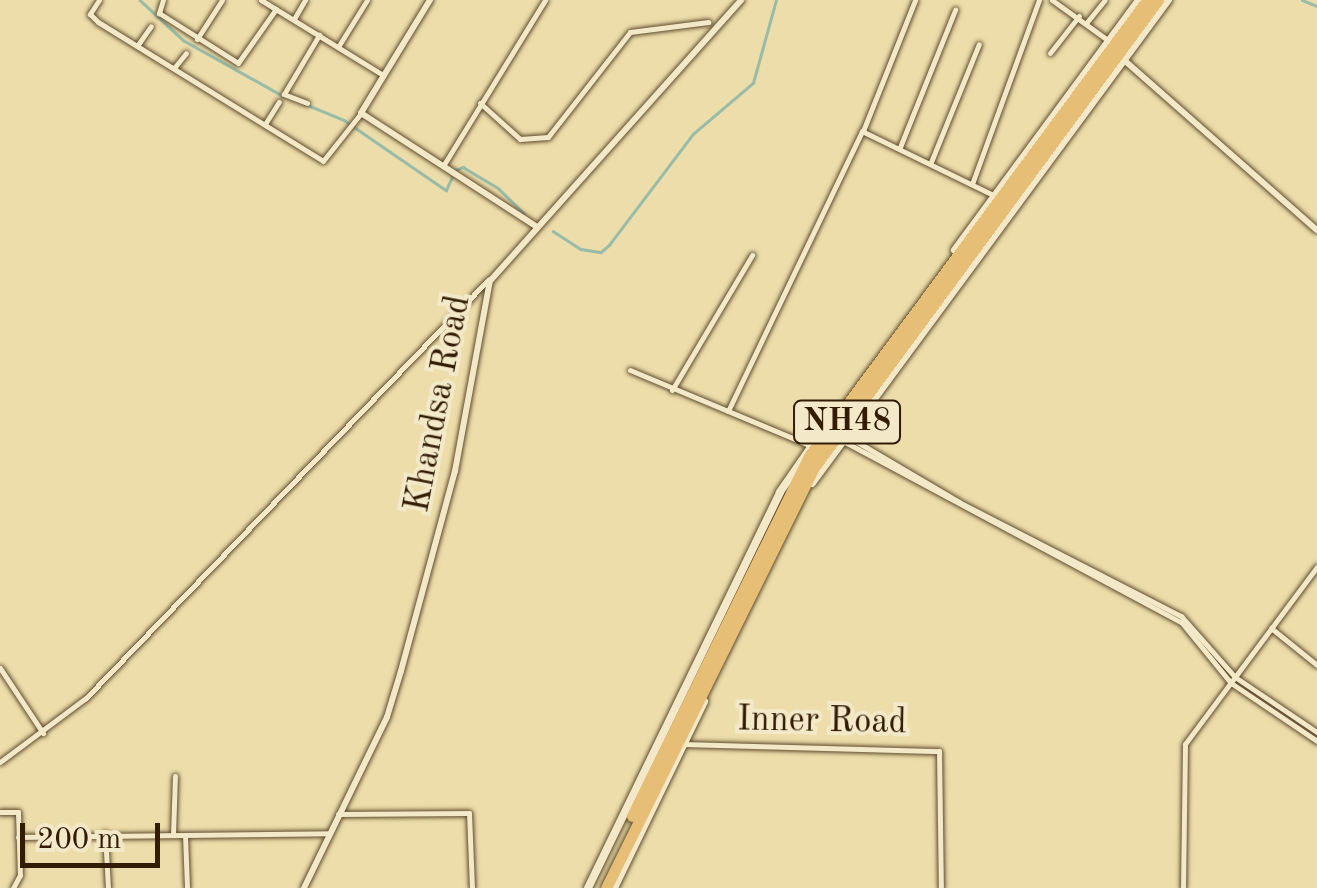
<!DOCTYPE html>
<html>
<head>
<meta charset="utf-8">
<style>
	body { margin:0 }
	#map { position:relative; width:1317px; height:888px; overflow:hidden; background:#ecddaa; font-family:"Old Standard TT",serif }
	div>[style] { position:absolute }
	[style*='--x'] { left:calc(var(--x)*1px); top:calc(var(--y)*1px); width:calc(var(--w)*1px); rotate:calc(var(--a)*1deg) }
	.stream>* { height:2.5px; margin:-1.25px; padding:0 1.25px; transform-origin:1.25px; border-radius:1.25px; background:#99bca8 }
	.roads { filter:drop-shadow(0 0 2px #604c2e) drop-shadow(0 0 2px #604c2e) }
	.minor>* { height:5px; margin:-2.5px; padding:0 2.5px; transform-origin:2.5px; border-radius:2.5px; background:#f3e9c8 }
	.tertiary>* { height:6px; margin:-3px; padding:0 3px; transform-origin:3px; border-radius:3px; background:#f3e9c8 }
	.secondary>* { height:8px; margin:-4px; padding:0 4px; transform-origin:4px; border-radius:4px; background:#f3e9c8 }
	.motorway>* { height:11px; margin:-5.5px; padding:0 5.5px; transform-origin:5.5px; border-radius:5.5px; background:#e6be75 }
	span { translate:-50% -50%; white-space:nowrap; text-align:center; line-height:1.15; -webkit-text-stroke:8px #f3e9c8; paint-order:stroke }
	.shield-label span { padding:2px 8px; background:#f3e9c8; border:2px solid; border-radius:8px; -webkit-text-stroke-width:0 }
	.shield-label { font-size:32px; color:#321c04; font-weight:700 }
	.street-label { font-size:35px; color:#321c04 }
	.scale { position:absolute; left:20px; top:823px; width:140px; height:45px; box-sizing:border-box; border:5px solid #321c04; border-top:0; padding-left:12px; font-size:30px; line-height:35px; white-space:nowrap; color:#321c04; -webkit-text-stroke:8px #f3e9c8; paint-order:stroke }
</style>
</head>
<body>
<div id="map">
	<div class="stream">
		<i style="--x:140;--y:0;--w:59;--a:42.9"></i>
		<i style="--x:183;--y:40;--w:115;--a:29.2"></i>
		<i style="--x:1302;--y:0;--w:16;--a:22"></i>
		<i style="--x:305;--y:104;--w:42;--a:22.3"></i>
		<i style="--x:344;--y:120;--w:124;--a:34.5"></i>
		<i style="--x:446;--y:190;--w:14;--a:-65"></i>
		<i style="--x:456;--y:170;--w:8;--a:-23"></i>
		<i style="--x:463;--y:167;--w:41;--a:31"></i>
		<i style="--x:498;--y:188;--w:36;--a:44"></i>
		<i style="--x:553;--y:231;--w:33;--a:33"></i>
		<i style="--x:581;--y:249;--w:20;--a:9"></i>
		<i style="--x:601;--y:252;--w:11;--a:-41"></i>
		<i style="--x:609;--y:245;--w:139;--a:-52.9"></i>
		<i style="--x:693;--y:134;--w:79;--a:-40.4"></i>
		<i style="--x:753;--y:83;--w:86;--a:-74.5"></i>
	</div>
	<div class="roads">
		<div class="minor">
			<i style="--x:99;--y:0;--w:17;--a:123"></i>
			<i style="--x:90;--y:14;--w:11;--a:45"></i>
			<i style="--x:98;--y:22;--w:264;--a:31.7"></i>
			<i style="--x:323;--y:161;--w:61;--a:-51.6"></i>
			<i style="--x:163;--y:0;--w:14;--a:107"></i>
			<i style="--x:159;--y:13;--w:93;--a:32.3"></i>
			<i style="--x:238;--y:63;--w:66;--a:-54.9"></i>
			<i style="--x:261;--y:0;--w:143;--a:31.6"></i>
			<i style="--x:1052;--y:0;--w:70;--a:35.7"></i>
			<i style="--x:294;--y:19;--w:22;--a:-60"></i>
			<i style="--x:1087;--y:22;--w:28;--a:-51"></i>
			<i style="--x:197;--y:39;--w:46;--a:-57.3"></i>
			<i style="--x:137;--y:46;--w:24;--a:-55"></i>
			<i style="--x:338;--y:47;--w:55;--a:-58.3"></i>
			<i style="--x:1050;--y:53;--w:47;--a:-51.9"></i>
			<i style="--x:174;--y:68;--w:19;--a:-51"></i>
			<i style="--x:307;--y:103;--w:25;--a:-159"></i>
			<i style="--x:284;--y:94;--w:69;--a:-59.3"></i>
			<i style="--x:480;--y:103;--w:54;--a:42"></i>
			<i style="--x:520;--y:139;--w:28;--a:-4"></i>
			<i style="--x:548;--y:137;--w:133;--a:-52"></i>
			<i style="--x:630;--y:32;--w:79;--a:-7.3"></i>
			<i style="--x:265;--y:124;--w:26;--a:-58"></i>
			<i style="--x:863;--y:131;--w:141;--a:-68.3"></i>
			<i style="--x:900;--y:147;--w:148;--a:-68.1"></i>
			<i style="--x:931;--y:162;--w:127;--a:-67.9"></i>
			<i style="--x:443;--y:166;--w:195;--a:-58.4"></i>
			<i style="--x:972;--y:184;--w:196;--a:-70"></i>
			<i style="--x:630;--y:370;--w:192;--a:22.7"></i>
			<i style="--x:672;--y:390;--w:157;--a:-59.3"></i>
			<i style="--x:728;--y:411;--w:310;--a:-64.4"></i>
			<i style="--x:862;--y:131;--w:148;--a:26"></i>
			<i style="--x:847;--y:436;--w:130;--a:30.5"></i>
			<i style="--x:959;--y:502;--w:250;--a:27.2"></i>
			<i style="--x:1181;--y:616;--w:81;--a:48.5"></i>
			<i style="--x:1235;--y:677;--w:99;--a:33.9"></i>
			<i style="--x:843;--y:441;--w:385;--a:28.2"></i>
			<i style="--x:1182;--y:623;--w:77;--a:50.8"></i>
			<i style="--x:1231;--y:683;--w:104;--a:34"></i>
			<i style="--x:1271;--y:628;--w:59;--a:38.8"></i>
			<i style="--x:0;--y:668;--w:78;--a:56.5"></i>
			<i style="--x:685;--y:744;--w:254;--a:1.6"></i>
			<i style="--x:939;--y:751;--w:137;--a:89.2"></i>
			<i style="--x:0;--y:762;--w:107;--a:-36.7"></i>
			<i style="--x:86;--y:698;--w:581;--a:-46.12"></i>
			<i style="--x:0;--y:812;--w:18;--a:0"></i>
			<i style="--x:18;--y:812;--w:63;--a:88.2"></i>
			<i style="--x:20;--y:875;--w:15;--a:118"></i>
			<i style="--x:338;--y:814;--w:131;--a:-0.4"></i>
			<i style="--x:469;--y:813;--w:75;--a:87.7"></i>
			<i style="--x:105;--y:833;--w:55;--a:86.9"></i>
			<i style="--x:173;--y:835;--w:59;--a:-88.1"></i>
			<i style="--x:185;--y:835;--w:53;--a:87.8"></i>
			<i style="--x:18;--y:837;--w:311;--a:-0.7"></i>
			<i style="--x:1183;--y:888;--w:144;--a:-89.2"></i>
			<i style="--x:1185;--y:744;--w:221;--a:-53.3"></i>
		</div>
		<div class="tertiary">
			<i style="--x:430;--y:0;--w:132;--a:121.4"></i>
			<i style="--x:361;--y:113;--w:208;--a:32.9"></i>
			<i style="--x:1124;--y:60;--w:257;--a:41.4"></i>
			<i style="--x:304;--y:888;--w:190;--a:-64.1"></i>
			<i style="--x:387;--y:717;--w:48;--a:-73.1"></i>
			<i style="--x:401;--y:671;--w:207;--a:-74.9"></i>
			<i style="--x:455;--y:471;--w:193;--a:-79.6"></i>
			<i style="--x:490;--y:281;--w:377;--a:-48.2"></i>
		</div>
		<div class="secondary">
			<i style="--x:955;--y:250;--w:310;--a:-53.6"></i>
			<i style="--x:812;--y:483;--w:600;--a:-53.61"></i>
			<i style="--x:588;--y:888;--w:440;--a:-64.1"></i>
			<i style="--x:780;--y:492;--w:100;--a:-55.2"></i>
			<i style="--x:614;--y:888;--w:207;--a:-64.2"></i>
		</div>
		<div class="motorway">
			<i style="--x:632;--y:816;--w:401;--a:-63.8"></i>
			<i style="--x:809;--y:456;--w:568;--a:-53.45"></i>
			<i style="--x:606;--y:888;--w:471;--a:-63.7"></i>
			<i style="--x:815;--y:466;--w:579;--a:-53.65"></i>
		</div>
	</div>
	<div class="shield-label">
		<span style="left:847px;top:422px">NH48</span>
	</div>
	<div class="street-label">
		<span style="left:439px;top:404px;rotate:-79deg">Khandsa Road</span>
		<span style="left:822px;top:722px;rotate:1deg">Inner Road</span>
	</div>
	<div class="scale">200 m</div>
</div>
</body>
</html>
